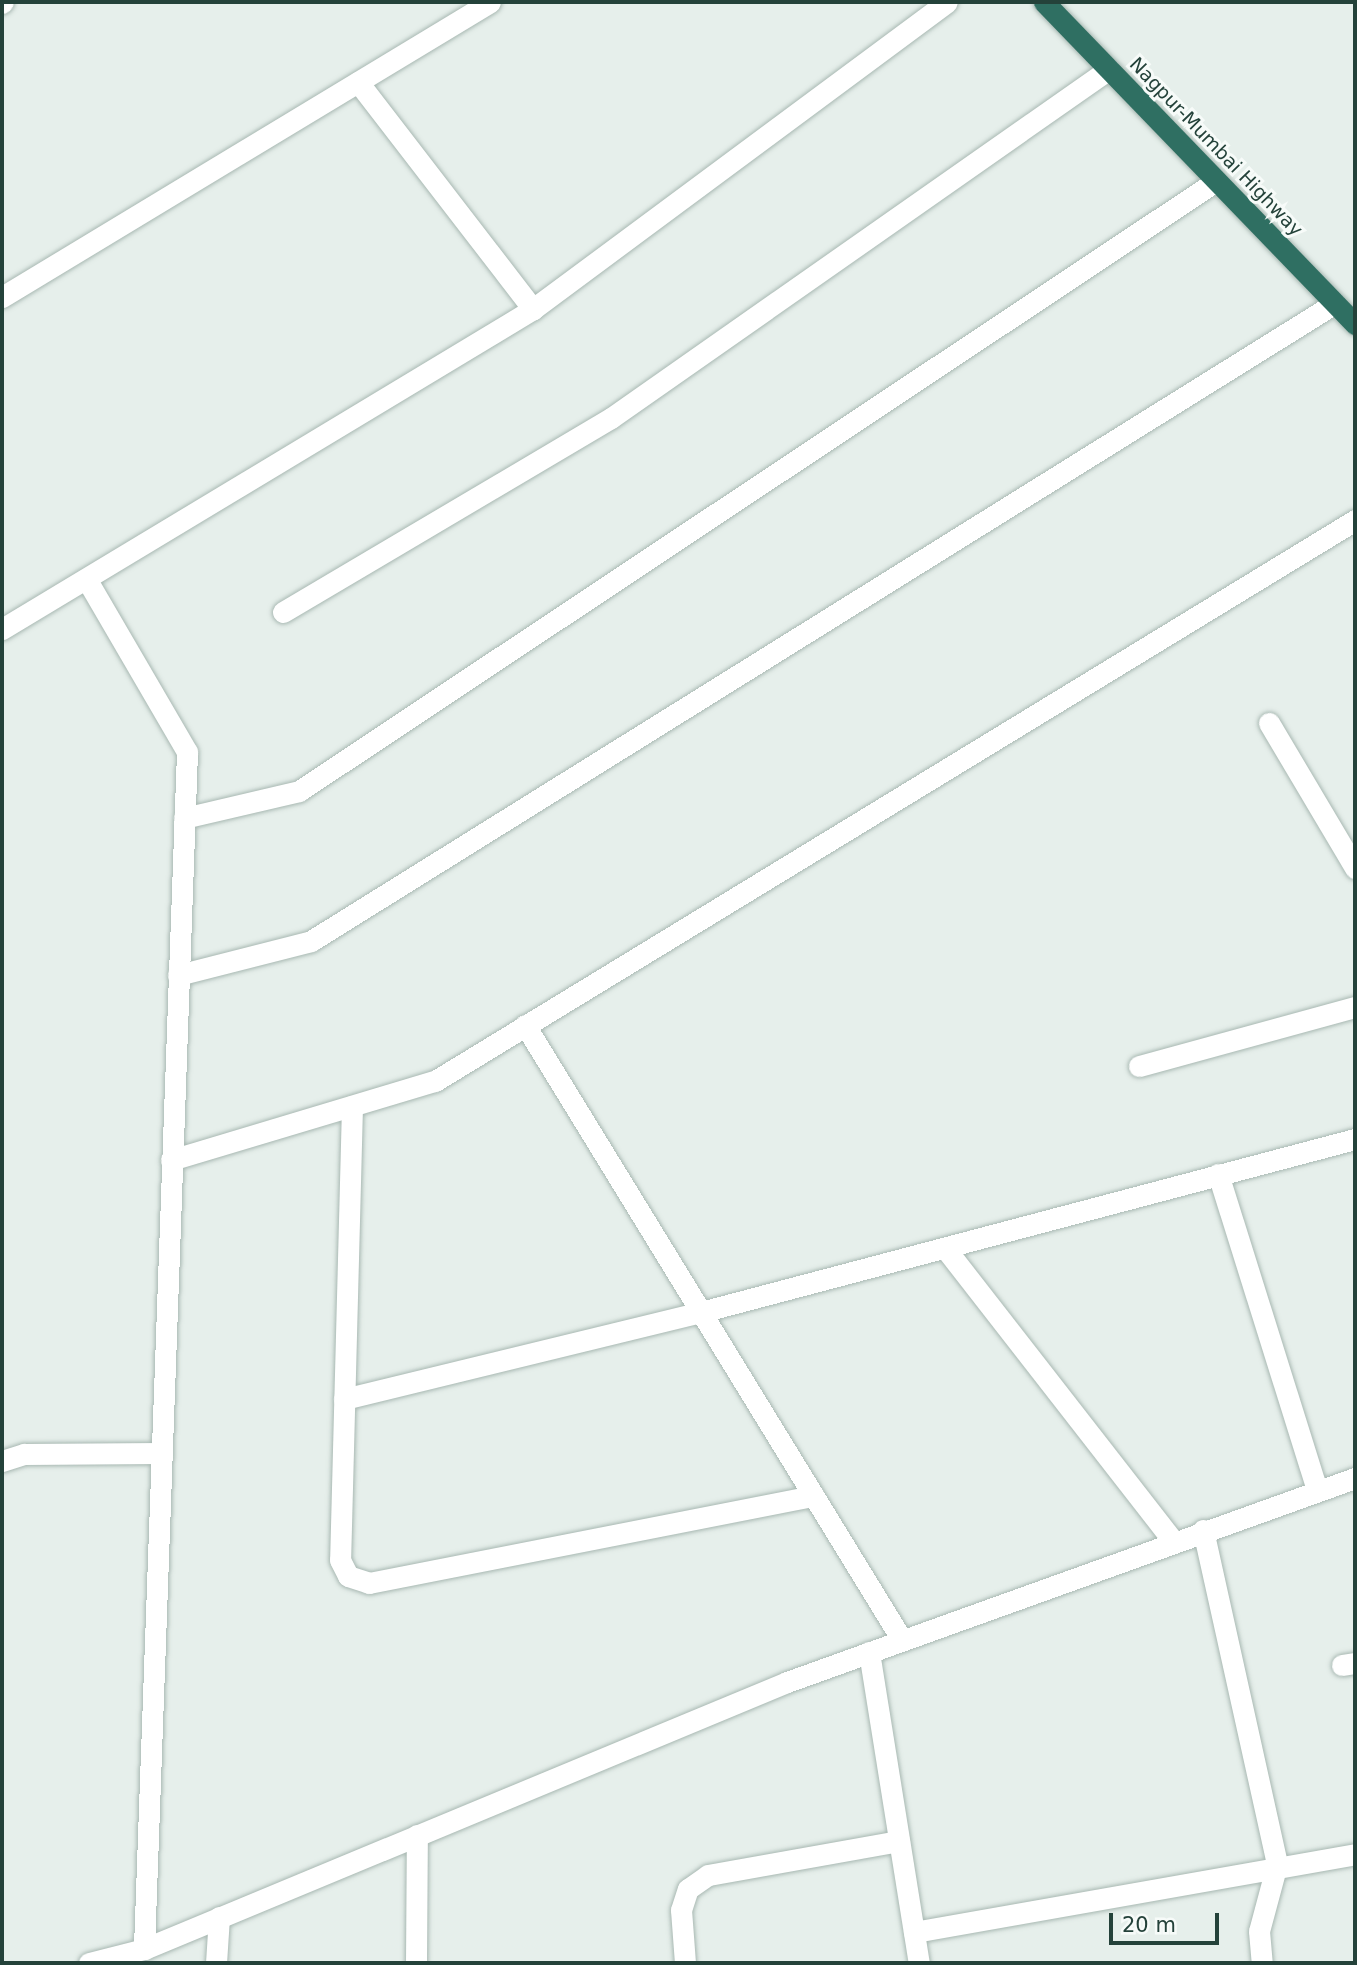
<!DOCTYPE html>
<html>
<head>
<meta charset="utf-8">
<style>
	body { margin:0 }
	#map { position:relative; width:1357px; height:1965px; overflow:hidden; background:#e6efeb; font-family:"DejaVu Sans",sans-serif }
	div>[style] { position:absolute }
	[style*='--x'] { left:calc(var(--x)*1px); top:calc(var(--y)*1px); width:calc(var(--w)*1px); rotate:calc(var(--a)*1deg) }
	.roads { filter:drop-shadow(0 0 2px #a8b8b2) drop-shadow(0 0 2px #a8b8b2) }
	.minor>* { height:21px; margin:-10.5px; padding:0 10.5px; transform-origin:10.5px; border-radius:10.5px; background:#fff }
	.highway>* { height:21px; margin:-10.5px; padding:0 10.5px; transform-origin:10.5px; border-radius:10.5px; background:#2f6f62 }
	span { translate:-50% -50%; white-space:nowrap; text-align:center; line-height:1.15; -webkit-text-stroke:6px #f7fbf9; paint-order:stroke }
	.street-label { font-size:19px; color:#24423a }
	.frame { position:absolute; inset:0; border:4px solid #24423a; pointer-events:none }
	.scale { position:absolute; left:1109px; top:1913px; width:110px; height:32px; box-sizing:border-box; border:4px solid #24423a; border-top:0; padding-left:9px; font-size:21px; line-height:24px; white-space:nowrap; color:#24423a; -webkit-text-stroke:5px #f7fbf9; paint-order:stroke }
</style>
</head>
<body>
<div id="map">
	<div class="roads">
		<div class="minor">
			<i style="--x:2;--y:3;--w:1;--a:-45"></i>
			<i style="--x:358;--y:82;--w:287;--a:52.4"></i>
			<i style="--x:2;--y:297;--w:570;--a:-31.15"></i>
			<i style="--x:87;--y:580;--w:199;--a:59.8"></i>
			<i style="--x:187;--y:752;--w:1198;--a:92.06"></i>
			<i style="--x:283;--y:612;--w:381;--a:-30.6"></i>
			<i style="--x:611;--y:418;--w:608;--a:-35.02"></i>
			<i style="--x:2;--y:629;--w:620;--a:-31.07"></i>
			<i style="--x:533;--y:309;--w:515;--a:-36.56"></i>
			<i style="--x:1269;--y:723;--w:169;--a:59.3"></i>
			<i style="--x:184;--y:818;--w:118;--a:-13.2"></i>
			<i style="--x:299;--y:791;--w:1101;--a:-33.63"></i>
			<i style="--x:178;--y:975;--w:137;--a:-14.3"></i>
			<i style="--x:311;--y:941;--w:1206;--a:-31.92"></i>
			<i style="--x:525;--y:1025;--w:721;--a:58.49"></i>
			<i style="--x:1139;--y:1066;--w:224;--a:-15.3"></i>
			<i style="--x:352;--y:1106;--w:454;--a:91.5"></i>
			<i style="--x:340;--y:1560;--w:18;--a:63"></i>
			<i style="--x:348;--y:1576;--w:22;--a:18"></i>
			<i style="--x:369;--y:1583;--w:453;--a:-11.1"></i>
			<i style="--x:171;--y:1160;--w:276;--a:-16.7"></i>
			<i style="--x:435;--y:1081;--w:1078;--a:-31.37"></i>
			<i style="--x:1218;--y:1174;--w:331;--a:72.6"></i>
			<i style="--x:945;--y:1248;--w:371;--a:52.1"></i>
			<i style="--x:344;--y:1399;--w:367;--a:-13.7"></i>
			<i style="--x:701;--y:1312;--w:676;--a:-14.82"></i>
			<i style="--x:2;--y:1461;--w:23;--a:-18"></i>
			<i style="--x:24;--y:1454;--w:137;--a:-0.4"></i>
			<i style="--x:1203;--y:1530;--w:342;--a:77.5"></i>
			<i style="--x:1277;--y:1864;--w:69;--a:105"></i>
			<i style="--x:1259;--y:1931;--w:32;--a:85"></i>
			<i style="--x:869;--y:1652;--w:315;--a:80.9"></i>
			<i style="--x:1342;--y:1665;--w:13;--a:-9"></i>
			<i style="--x:914;--y:1932;--w:448;--a:-10"></i>
			<i style="--x:89;--y:1963;--w:57;--a:-14.3"></i>
			<i style="--x:144;--y:1949;--w:696;--a:-22.55"></i>
			<i style="--x:787;--y:1682;--w:604;--a:-19.76"></i>
			<i style="--x:216;--y:1963;--w:46;--a:-86.3"></i>
			<i style="--x:416;--y:1963;--w:128;--a:-89.6"></i>
			<i style="--x:685;--y:1963;--w:53;--a:-94.3"></i>
			<i style="--x:681;--y:1910;--w:22;--a:-72"></i>
			<i style="--x:688;--y:1889;--w:24;--a:-35"></i>
			<i style="--x:708;--y:1875;--w:194;--a:-10.1"></i>
		</div>
		<div class="highway">
			<i style="--x:1044;--y:2;--w:448;--a:46"></i>
		</div>
	</div>
	<div class="street-label">
		<span style="left:1216px;top:147px;rotate:46deg">Nagpur-Mumbai Highway</span>
	</div>
	<div class="frame"></div>
	<div class="scale">20 m</div>
</div>
</body>
</html>
